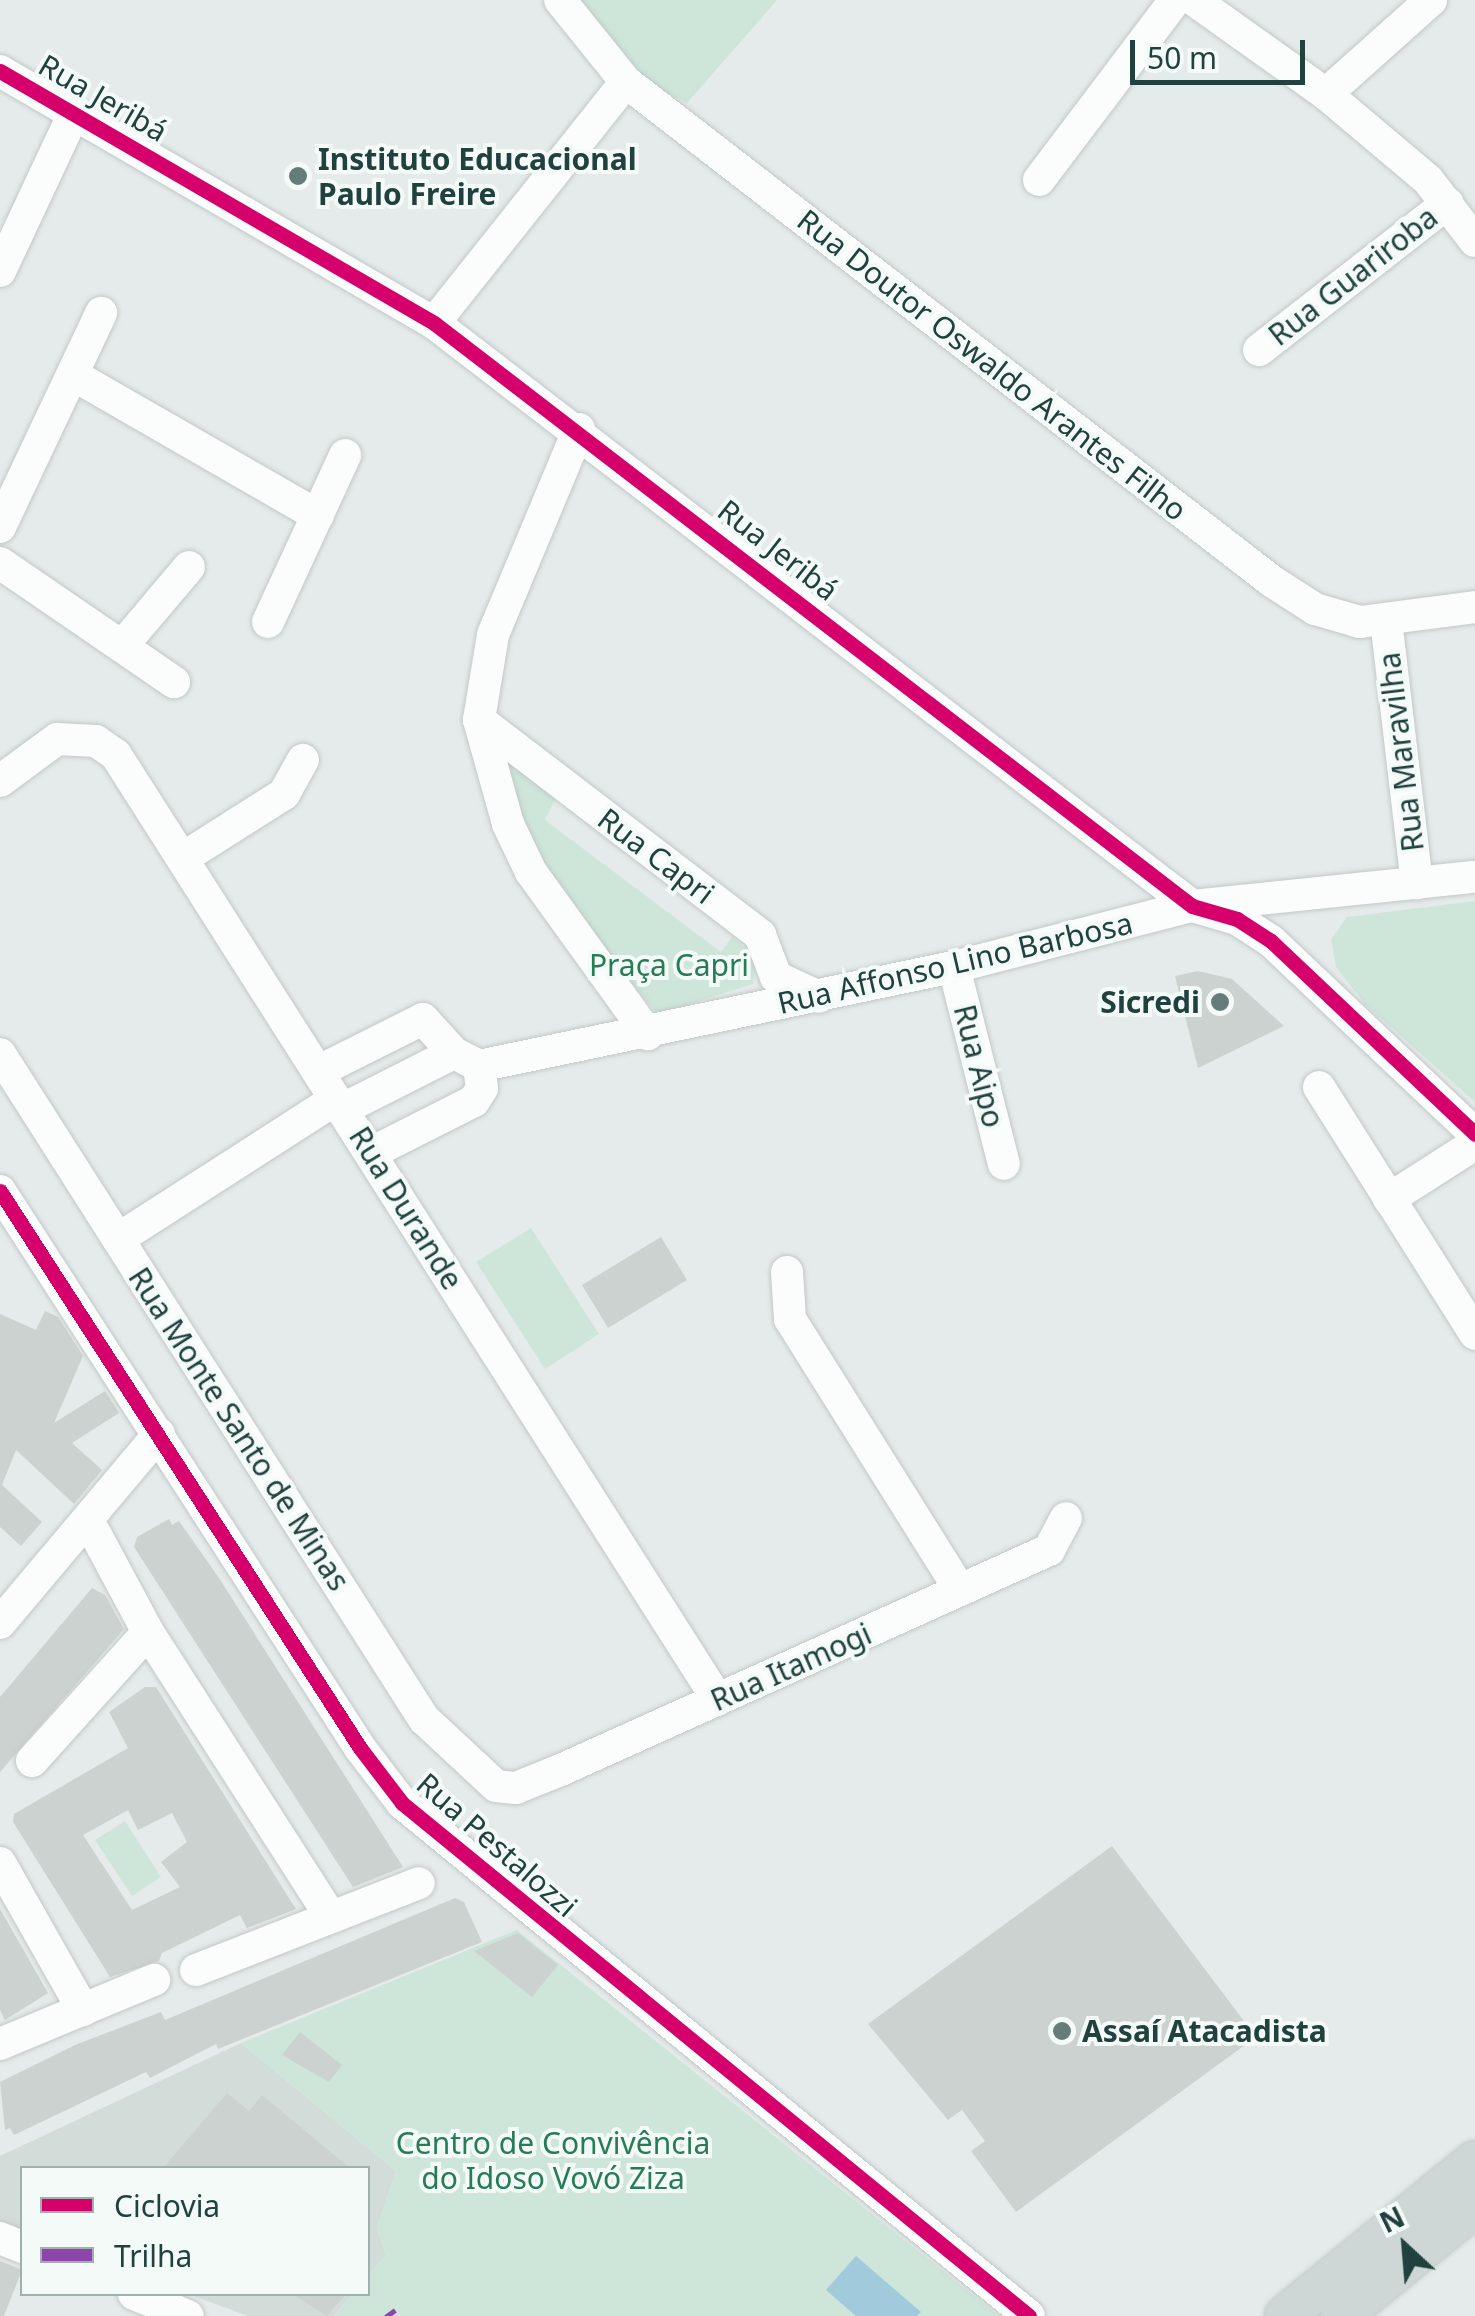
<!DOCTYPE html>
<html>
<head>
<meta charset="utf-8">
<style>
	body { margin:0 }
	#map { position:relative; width:1475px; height:2316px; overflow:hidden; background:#e5ebea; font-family:"Noto Sans",sans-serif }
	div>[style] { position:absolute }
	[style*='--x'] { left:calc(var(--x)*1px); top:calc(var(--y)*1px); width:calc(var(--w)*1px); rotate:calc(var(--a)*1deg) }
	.built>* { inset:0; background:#d2ddda }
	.green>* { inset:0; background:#cde6d9 }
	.water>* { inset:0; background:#a2cadd }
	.building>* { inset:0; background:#ccd2d0 }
	.roads { filter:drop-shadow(0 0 2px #c2c8c7) drop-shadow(0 0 2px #c2c8c7) }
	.minor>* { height:32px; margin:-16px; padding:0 16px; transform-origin:16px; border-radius:16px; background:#fbfcfc }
	.major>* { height:40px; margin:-20px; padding:0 20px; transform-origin:20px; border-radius:20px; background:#ced7d6 }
	.quiet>* { height:12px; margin-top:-6px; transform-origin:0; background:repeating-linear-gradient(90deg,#8e44ad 0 25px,transparent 0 37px) }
	.cycleway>* { height:15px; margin:-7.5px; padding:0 7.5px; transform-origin:7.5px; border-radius:7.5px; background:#d6006c }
	.dots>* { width:28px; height:28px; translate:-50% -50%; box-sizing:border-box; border:5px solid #f3faf8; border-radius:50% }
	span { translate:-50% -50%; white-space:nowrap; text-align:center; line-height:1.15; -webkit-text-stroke:8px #f3faf8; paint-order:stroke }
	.street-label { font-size:30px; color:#20413e }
	.poi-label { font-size:30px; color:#20413e; font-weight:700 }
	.left { translate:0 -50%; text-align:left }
	.right { translate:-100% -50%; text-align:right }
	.park-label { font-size:30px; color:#277c56 }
	.legend { position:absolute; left:20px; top:2166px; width:350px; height:130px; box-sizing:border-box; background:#f3faf8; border:2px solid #9fb0ae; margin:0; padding:12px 18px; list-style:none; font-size:30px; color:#20413e }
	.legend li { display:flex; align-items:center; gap:20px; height:50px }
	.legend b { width:50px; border:2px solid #9fb0ae }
	.north { position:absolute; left:1355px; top:2196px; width:100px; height:100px; -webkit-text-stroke:8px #f3faf8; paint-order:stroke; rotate:334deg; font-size:28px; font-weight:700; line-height:40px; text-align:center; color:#20413e }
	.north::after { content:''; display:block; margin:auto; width:35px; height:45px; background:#20413e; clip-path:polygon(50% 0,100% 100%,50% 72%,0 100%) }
	.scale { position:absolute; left:1130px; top:40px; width:175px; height:45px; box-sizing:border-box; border:5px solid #20413e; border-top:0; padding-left:12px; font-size:30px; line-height:35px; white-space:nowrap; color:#20413e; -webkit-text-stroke:8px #f3faf8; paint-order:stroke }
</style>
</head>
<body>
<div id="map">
	<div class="built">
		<i style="clip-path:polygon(241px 2043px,396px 2171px,377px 2228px,386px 2255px,368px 2276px,368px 2168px,22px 2168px,22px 2231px,0 2223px,0 2156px)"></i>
		<i style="clip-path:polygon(188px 2294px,353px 2294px,334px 2316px,248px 2316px)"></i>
	</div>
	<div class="green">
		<i style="clip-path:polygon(571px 0,777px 0,687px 103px,644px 81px)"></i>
		<i style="clip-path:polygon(500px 757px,556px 797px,545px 820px,721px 952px,732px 937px,756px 957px,753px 984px,658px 1014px,567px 907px,531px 838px)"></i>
		<i style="clip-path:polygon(1475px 901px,1475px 1102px,1365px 1004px,1336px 967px,1331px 939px,1347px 917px)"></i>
		<i style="clip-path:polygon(531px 1228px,599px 1334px,545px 1369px,476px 1262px)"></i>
		<i style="clip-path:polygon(125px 1821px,161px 1877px,132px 1896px,95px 1840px)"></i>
		<i style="clip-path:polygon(517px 1930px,999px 2316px,334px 2316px,353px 2294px,368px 2294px,368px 2276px,386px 2255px,377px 2228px,396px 2171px,241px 2043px)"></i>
	</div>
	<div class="water">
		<i style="clip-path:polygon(856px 2256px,921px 2312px,917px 2316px,856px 2316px,826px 2290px)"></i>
	</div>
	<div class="building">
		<i style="clip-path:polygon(1198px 971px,1232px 979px,1284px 1026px,1198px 1068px,1175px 976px)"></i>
		<i style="clip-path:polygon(661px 1237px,687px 1280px,608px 1328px,582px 1285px)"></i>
		<i style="clip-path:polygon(45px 1311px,58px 1317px,83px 1356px,54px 1423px,105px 1391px,119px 1413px,72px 1443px,102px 1470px,74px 1504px,16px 1450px,2px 1485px,42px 1522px,21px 1546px,0 1527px,0 1314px,36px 1330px)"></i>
		<i style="clip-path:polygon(169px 1519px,172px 1525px,179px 1521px,219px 1578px,403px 1867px,353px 1887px,134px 1547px,137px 1537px)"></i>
		<i style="clip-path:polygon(92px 1588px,105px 1595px,124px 1629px,0 1772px,0 1697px)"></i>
		<i style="clip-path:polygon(evenodd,145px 1687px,156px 1687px,296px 1909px,247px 1928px,240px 1915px,162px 1953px,159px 1961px,110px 1977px,13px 1822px,14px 1814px,128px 1748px,109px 1712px,145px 1687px,128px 1810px,138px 1830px,172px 1813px,187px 1842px,161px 1862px,180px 1887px,132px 1910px,83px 1835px,128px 1810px)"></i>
		<i style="clip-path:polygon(1112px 1846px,1256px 2037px,1016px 2212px,971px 2151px,985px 2141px,962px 2110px,948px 2120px,868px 2024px)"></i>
		<i style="clip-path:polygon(455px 1898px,464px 1902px,482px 1942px,218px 2049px,216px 2044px,150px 2078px,146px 2072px,14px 2135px,10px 2128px,5px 2130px,0 2082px,75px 2045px,161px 2012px,165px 2020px)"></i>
		<i style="clip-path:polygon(0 1909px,48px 1993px,5px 2020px,0 2010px)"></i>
		<i style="clip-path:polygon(518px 1933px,558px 1965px,532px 1997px,474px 1951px)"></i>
		<i style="clip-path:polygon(300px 2032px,342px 2065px,329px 2082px,282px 2055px)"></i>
		<i style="clip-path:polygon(227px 2093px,249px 2111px,262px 2095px,350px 2168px,163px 2168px)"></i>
		<i style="clip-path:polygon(0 2261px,22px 2270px,4px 2316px,0 2316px)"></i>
		<i style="clip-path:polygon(293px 2294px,346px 2294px,327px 2316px)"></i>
	</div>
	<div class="roads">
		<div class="minor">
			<i style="--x:560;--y:0;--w:105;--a:51.2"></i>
			<i style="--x:626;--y:82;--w:818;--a:37.7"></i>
			<i style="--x:1273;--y:582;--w:50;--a:32.7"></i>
			<i style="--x:1315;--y:609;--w:47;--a:16.1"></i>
			<i style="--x:1360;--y:622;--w:116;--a:-7.4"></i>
			<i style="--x:1194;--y:0;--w:162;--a:35.5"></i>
			<i style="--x:1326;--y:94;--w:133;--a:40.1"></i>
			<i style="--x:1428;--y:180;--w:77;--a:52.4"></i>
			<i style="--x:0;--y:71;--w:502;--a:30.14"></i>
			<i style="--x:434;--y:323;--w:956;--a:37.56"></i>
			<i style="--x:1192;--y:906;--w:47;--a:16.1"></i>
			<i style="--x:1237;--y:919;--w:40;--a:32.9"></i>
			<i style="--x:1271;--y:941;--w:281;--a:43.4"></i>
			<i style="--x:1326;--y:94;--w:141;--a:-41.8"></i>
			<i style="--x:1039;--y:180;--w:226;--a:-52.9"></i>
			<i style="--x:0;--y:271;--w:174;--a:-64.9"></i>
			<i style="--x:434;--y:323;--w:308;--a:-51.5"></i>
			<i style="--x:1259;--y:350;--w:239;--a:-37.9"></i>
			<i style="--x:75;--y:376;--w:280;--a:29.9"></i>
			<i style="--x:579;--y:429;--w:223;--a:112.7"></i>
			<i style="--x:493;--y:635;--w:86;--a:99.4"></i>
			<i style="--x:479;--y:720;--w:108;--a:74.4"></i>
			<i style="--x:508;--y:824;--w:53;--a:64.4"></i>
			<i style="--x:531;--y:872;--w:200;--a:54.2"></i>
			<i style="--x:0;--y:527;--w:237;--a:-64.7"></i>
			<i style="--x:0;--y:563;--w:211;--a:34.4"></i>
			<i style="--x:1386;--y:620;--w:265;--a:83.3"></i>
			<i style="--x:268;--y:622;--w:184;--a:-65.2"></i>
			<i style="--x:123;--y:645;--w:102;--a:-49.8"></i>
			<i style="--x:479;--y:720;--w:354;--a:37.4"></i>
			<i style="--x:760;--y:935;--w:45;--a:69.1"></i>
			<i style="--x:776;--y:977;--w:47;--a:24.9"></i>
			<i style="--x:0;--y:781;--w:71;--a:-36.4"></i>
			<i style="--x:57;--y:739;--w:39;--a:3"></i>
			<i style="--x:96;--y:741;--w:24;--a:35"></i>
			<i style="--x:116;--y:755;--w:1120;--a:57.5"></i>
			<i style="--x:183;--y:858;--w:120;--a:-32.4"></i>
			<i style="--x:284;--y:794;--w:39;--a:-61"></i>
			<i style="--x:954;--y:967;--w:203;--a:75.8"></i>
			<i style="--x:0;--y:1054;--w:789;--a:57.48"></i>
			<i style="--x:424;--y:1719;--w:98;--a:42.9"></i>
			<i style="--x:496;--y:1786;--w:20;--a:6"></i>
			<i style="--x:516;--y:1788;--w:51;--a:-22"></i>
			<i style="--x:563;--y:1769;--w:533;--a:-24.26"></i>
			<i style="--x:1049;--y:1550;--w:36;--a:-62"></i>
			<i style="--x:319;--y:1071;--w:116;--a:-26.6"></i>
			<i style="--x:423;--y:1019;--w:46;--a:47.6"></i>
			<i style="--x:454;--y:1053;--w:28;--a:27"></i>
			<i style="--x:479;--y:1066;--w:485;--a:-11.8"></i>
			<i style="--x:954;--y:967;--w:246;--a:-14.4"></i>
			<i style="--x:1192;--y:906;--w:284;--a:-5.9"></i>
			<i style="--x:1319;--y:1087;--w:292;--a:57.7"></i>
			<i style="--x:343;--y:1109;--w:124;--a:-26.8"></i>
			<i style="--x:371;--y:1153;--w:115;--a:-26.8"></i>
			<i style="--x:474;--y:1101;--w:15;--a:-58"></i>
			<i style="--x:482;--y:1088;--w:22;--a:-98"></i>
			<i style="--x:0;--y:1191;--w:663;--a:57.12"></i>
			<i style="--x:360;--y:1748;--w:69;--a:52.6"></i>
			<i style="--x:402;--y:1803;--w:810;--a:39.29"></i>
			<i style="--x:1389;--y:1199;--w:102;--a:-32.6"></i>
			<i style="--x:118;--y:1239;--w:259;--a:-32.7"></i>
			<i style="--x:787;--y:1272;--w:47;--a:86.3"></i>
			<i style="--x:790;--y:1319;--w:320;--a:57.9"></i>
			<i style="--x:89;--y:1522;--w:125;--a:61.8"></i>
			<i style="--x:148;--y:1632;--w:337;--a:57.3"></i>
			<i style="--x:0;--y:1623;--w:247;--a:-49.9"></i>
			<i style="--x:32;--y:1761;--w:173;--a:-48"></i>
			<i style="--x:0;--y:1863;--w:169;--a:60.5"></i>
			<i style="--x:196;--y:1970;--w:239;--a:-21.3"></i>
			<i style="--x:0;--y:2044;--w:167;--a:-22.6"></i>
			<i style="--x:0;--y:2238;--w:24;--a:22"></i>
			<i style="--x:134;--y:2294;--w:58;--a:22.2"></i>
		</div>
		<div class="major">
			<i style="--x:1285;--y:2316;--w:245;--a:-39.2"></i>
			<i style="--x:1341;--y:2316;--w:173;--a:-39.4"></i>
		</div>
	</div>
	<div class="quiet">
		<i style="--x:389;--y:2312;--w:5;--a:53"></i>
	</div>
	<div class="cycleway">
		<i style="--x:0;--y:71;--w:502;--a:30.14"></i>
		<i style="--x:434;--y:323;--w:956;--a:37.56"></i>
		<i style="--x:1192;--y:906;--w:47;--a:16.1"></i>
		<i style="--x:1237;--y:919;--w:40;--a:32.9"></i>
		<i style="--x:1271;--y:941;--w:281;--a:43.4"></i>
		<i style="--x:0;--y:1191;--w:663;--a:57.12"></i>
		<i style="--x:360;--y:1748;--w:69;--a:52.6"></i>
		<i style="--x:402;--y:1803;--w:810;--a:39.29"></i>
	</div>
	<div class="dots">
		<i style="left:298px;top:176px;background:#657c7a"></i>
		<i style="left:1220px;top:1002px;background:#657c7a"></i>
		<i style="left:1062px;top:2031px;background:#657c7a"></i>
	</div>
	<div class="street-label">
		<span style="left:103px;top:98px;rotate:30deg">Rua Jeribá</span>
		<span style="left:1353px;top:276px;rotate:-38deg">Rua Guariroba</span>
		<span style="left:992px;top:365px;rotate:38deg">Rua Doutor Oswaldo Arantes Filho</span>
		<span style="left:778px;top:550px;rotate:38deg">Rua Jeribá</span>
		<span style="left:1401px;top:752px;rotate:-97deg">Rua Maravilha</span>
		<span style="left:656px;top:856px;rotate:37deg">Rua Capri</span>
		<span style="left:955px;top:963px;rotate:-13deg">Rua Affonso Lino Barbosa</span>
		<span style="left:979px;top:1066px;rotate:76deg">Rua Aipo</span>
		<span style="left:406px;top:1208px;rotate:58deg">Rua Durande</span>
		<span style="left:239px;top:1429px;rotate:57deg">Rua Monte Santo de Minas</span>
		<span style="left:791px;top:1667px;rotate:-24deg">Rua Itamogi</span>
		<span style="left:497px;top:1845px;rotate:41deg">Rua Pestalozzi</span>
	</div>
	<div class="poi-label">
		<span class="left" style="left:318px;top:176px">Instituto Educacional<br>Paulo Freire</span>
		<span class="right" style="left:1200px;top:1002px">Sicredi</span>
		<span class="left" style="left:1082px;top:2031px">Assaí Atacadista</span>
	</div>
	<div class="park-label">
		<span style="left:669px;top:965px">Praça Capri</span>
		<span style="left:553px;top:2160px">Centro de Convivência<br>do Idoso Vovó Ziza</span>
	</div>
	<ul class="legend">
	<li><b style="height:12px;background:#d6006c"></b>Ciclovia</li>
	<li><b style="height:12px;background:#8e44ad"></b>Trilha</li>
	</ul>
	<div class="north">N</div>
	<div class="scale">50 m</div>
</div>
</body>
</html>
